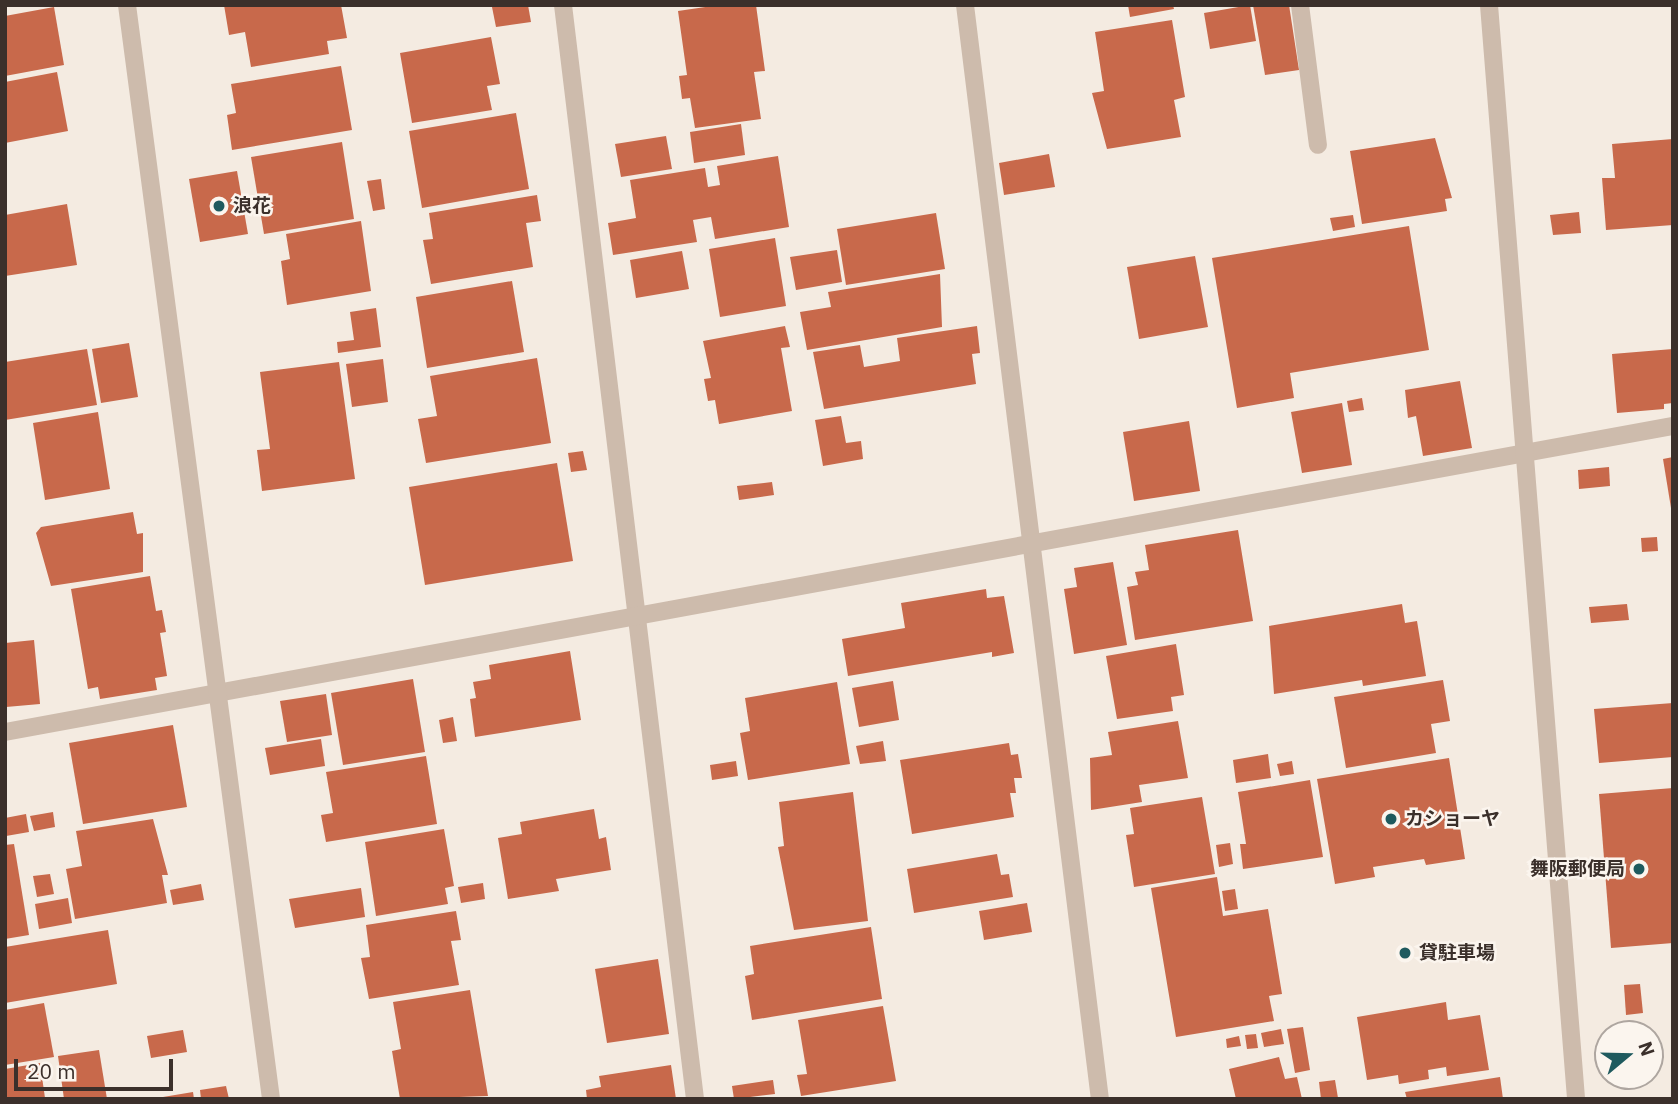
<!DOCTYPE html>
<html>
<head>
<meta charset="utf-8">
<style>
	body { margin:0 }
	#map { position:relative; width:1678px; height:1104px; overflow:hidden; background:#f4ebe1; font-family:"IBM Plex Sans","Noto Sans JP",sans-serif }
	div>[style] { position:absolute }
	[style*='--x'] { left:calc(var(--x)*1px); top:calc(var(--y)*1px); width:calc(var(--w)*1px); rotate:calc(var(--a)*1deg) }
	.building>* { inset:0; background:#c8694b }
	.minor>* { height:18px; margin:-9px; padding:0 9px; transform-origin:9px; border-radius:9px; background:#cdbbac }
	.tertiary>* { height:18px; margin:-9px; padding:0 9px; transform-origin:9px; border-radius:9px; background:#cdbbac }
	.dots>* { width:19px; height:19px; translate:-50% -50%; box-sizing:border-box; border:4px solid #fbf5ee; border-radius:50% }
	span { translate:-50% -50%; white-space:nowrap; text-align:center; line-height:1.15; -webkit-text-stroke:5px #fbf5ee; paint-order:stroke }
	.poi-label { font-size:19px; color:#3b302b; font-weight:700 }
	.left { translate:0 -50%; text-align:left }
	.right { translate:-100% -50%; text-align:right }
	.frame { position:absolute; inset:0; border:7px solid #3b302b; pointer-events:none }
	.north { position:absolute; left:1594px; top:1020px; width:70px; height:70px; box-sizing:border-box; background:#fbf5ee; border:2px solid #aea6a0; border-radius:50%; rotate:71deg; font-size:19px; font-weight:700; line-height:28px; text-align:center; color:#3b302b }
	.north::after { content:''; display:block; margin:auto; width:24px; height:32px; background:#1f5a5e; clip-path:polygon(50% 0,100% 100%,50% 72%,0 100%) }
	.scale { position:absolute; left:14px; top:1059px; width:159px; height:32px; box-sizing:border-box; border:4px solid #3b302b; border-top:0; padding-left:9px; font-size:21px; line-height:24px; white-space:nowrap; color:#3b302b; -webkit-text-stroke:5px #fbf5ee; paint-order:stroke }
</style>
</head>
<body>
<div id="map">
	<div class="building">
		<i style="clip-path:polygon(224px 5px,341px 5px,347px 38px,327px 41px,329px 54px,251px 67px,245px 32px,229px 35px)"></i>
		<i style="clip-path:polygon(528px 5px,531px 22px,496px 27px,492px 7px)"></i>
		<i style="clip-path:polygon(719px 5px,756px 5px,765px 71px,754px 72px,761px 119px,695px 128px,690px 98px,682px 99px,679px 76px,687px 75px,678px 11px)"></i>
		<i style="clip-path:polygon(1128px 5px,1173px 5px,1174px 9px,1130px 17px)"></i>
		<i style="clip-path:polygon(1250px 5px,1256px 41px,1210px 49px,1204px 13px)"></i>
		<i style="clip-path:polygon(1253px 5px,1289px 5px,1299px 70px,1265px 75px)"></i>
		<i style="clip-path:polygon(54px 7px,64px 65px,5px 76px,5px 16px)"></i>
		<i style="clip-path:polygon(1172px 20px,1185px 97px,1174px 100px,1181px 137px,1107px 149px,1092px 93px,1104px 91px,1095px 32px)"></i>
		<i style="clip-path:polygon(491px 37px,500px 84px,487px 86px,492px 110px,412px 123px,400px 53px)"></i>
		<i style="clip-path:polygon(341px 66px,352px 130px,232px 150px,227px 115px,236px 113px,231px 84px)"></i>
		<i style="clip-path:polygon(57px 72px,68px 131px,5px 143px,5px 82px)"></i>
		<i style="clip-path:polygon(516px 113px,529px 189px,422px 208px,409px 131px)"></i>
		<i style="clip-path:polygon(741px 124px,745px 155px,694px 163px,690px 132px)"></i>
		<i style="clip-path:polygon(666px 136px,672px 169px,621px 177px,615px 144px)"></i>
		<i style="clip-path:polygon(1435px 138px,1452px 198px,1445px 199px,1447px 211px,1362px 224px,1350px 151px)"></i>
		<i style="clip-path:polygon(1673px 139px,1673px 225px,1606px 230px,1602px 178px,1615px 178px,1612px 144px)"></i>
		<i style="clip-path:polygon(342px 142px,354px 219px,264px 234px,251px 157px)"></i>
		<i style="clip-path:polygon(1049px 154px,1055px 187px,1004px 195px,999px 163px)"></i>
		<i style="clip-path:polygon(778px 156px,789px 227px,715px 239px,711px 217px,693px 220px,697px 242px,613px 255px,608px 223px,636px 218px,630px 180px,705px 168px,708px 187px,720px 185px,717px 166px)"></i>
		<i style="clip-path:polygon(237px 171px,248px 234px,200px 242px,189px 179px)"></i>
		<i style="clip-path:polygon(381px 179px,385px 209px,373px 211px,367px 181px)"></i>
		<i style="clip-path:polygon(537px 195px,541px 221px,526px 223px,533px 267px,431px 284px,423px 240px,433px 239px,429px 213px)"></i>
		<i style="clip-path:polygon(67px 204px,77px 265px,5px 276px,5px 215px)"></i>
		<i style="clip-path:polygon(1579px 212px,1581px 233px,1553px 235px,1550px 215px)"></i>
		<i style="clip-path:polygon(936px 213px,945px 269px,846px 285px,837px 229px)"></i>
		<i style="clip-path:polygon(1353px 215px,1355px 227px,1333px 231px,1330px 218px)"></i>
		<i style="clip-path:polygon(361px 221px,371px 291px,287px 305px,281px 261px,290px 259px,286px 234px)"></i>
		<i style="clip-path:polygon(1409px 226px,1429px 350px,1290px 373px,1294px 398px,1237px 408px,1212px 258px)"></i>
		<i style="clip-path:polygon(775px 238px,786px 306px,720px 317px,709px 249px)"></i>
		<i style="clip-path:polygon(837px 250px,842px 282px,796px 290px,790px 257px)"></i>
		<i style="clip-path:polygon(682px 251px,689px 289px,636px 298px,630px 260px)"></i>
		<i style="clip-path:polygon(1195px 256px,1208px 327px,1139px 339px,1127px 267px)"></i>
		<i style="clip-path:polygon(940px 274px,942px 327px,807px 350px,800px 312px,831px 307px,828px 292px)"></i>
		<i style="clip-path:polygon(512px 281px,524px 352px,427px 368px,416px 297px)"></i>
		<i style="clip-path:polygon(376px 308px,381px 347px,338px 353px,337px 342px,354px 340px,350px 312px)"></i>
		<i style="clip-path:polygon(785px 326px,790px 347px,781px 348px,792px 411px,719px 424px,715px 400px,708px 401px,704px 379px,711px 378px,703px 341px)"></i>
		<i style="clip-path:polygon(977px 326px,980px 353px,972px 354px,976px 384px,824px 409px,813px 352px,860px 345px,864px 367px,900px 361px,897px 338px)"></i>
		<i style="clip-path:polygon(129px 343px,138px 397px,101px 403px,92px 349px)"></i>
		<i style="clip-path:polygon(87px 349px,97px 405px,5px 420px,5px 362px)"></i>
		<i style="clip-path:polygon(1673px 349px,1673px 403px,1664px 404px,1664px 409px,1617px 413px,1612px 354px)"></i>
		<i style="clip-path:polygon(537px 358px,551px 443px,426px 463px,418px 419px,437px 416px,430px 376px)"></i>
		<i style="clip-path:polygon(383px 359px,388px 402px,352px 407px,346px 364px)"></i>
		<i style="clip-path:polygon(339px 362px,355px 479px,262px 491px,257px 450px,270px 449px,260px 372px)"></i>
		<i style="clip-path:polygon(1460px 381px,1472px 448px,1423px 456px,1416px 416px,1408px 418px,1405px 390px)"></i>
		<i style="clip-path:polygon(1362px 398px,1364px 410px,1349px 412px,1347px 401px)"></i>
		<i style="clip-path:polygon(1342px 403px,1352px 465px,1302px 473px,1291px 412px)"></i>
		<i style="clip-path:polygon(98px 412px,110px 489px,45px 500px,33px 423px)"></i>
		<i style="clip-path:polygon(841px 416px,846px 443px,861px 441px,863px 459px,823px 466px,815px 420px)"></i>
		<i style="clip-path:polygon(1189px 421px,1200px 491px,1134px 501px,1123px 432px)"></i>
		<i style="clip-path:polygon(583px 451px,587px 470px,571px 472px,568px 453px)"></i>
		<i style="clip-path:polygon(1673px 457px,1673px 507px,1671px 508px,1663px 459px)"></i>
		<i style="clip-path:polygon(557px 463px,573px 561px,425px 585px,409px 487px)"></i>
		<i style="clip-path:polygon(1609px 467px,1610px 486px,1579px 489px,1578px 470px)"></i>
		<i style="clip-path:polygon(772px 482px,774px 495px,739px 500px,737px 486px)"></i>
		<i style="clip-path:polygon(133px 512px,137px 534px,143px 533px,143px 572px,51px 586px,36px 533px,41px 527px)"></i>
		<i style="clip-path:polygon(1238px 530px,1253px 621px,1135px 640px,1127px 587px,1138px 585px,1135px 572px,1149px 570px,1145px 545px)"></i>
		<i style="clip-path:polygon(1657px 537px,1658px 551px,1642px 552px,1641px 538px)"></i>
		<i style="clip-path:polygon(1113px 562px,1127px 645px,1074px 654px,1064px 589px,1077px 587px,1074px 568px)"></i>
		<i style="clip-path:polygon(150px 576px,156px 611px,162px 610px,166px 632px,160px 633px,167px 676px,155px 678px,157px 690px,100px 699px,98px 687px,88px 689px,71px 589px)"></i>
		<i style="clip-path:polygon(986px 589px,987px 598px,1004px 596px,1014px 653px,992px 657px,992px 652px,848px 676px,842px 639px,905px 628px,901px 603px)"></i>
		<i style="clip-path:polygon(1402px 604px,1405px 623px,1417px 621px,1426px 676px,1363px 686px,1362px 680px,1274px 694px,1269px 626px)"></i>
		<i style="clip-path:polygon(1627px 604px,1629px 620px,1591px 623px,1589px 607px)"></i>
		<i style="clip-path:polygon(34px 640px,40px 704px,6px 707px,5px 643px)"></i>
		<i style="clip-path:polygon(1176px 644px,1184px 695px,1171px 697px,1173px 711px,1117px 719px,1106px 656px)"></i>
		<i style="clip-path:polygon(570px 651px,581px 720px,475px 737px,470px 699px,476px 698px,473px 682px,491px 679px,489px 665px)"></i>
		<i style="clip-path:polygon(413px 679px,425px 752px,343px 765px,331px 693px)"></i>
		<i style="clip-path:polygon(1443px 680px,1450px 721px,1431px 724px,1436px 753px,1346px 768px,1334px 697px)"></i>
		<i style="clip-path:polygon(893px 681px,899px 720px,859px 727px,852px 688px)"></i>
		<i style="clip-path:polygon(837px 682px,850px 764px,748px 780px,740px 733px,750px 731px,745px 698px)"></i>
		<i style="clip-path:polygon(326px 694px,332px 735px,287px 742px,280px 701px)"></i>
		<i style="clip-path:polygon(1673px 703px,1673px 757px,1599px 763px,1594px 709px)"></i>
		<i style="clip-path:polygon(453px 717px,457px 741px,443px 743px,439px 720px)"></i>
		<i style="clip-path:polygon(1178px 721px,1188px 778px,1139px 785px,1142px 802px,1091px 810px,1090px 758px,1112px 755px,1108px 732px)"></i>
		<i style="clip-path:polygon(173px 725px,187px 807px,83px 824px,69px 743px)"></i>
		<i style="clip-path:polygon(321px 739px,325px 766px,270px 775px,265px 748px)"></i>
		<i style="clip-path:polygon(883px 741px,886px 761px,860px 764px,856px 746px)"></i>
		<i style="clip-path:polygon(1009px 743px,1011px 755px,1018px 754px,1022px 778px,1014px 778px,1016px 793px,1010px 793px,1014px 817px,912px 834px,900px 760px)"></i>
		<i style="clip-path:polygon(1268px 754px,1271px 778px,1236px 783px,1233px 760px)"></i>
		<i style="clip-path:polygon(426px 756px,437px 824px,326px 842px,321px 815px,333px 813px,326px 772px)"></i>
		<i style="clip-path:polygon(1449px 758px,1465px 859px,1426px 865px,1424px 859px,1373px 867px,1375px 877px,1335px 884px,1317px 779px)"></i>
		<i style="clip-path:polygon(736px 761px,738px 776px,712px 780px,710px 765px)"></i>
		<i style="clip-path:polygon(1292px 761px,1294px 774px,1280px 776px,1277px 764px)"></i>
		<i style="clip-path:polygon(1310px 780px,1323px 857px,1243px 869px,1240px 844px,1246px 844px,1238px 792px)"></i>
		<i style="clip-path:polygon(1673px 788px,1673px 943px,1611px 948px,1599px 794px)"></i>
		<i style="clip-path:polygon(853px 792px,868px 921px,794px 930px,778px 847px,784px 846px,779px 802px)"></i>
		<i style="clip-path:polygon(1202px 797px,1215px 874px,1134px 887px,1126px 835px,1134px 834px,1130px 808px)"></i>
		<i style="clip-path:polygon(594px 809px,599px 839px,606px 837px,611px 870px,556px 879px,559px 891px,508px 899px,498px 838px,522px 834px,520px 822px)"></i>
		<i style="clip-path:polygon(53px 812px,55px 827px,34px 831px,30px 816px)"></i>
		<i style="clip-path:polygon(26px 814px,29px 832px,6px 836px,5px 818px)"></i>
		<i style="clip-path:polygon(153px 819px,168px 875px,162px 875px,167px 903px,75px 919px,66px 869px,82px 866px,76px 831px)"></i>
		<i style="clip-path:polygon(444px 829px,454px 886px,445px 888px,448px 904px,376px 916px,365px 842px)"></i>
		<i style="clip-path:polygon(1230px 843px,1233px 864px,1219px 867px,1216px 845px)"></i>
		<i style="clip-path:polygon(14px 844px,29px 935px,5px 939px,5px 845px)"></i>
		<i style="clip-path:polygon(997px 854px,1001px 875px,1009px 874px,1013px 897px,914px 913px,907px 869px)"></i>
		<i style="clip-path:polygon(50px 874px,54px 894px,37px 897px,33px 876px)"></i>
		<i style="clip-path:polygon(1217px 877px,1223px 916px,1268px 909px,1282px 994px,1269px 996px,1274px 1021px,1176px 1037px,1151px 888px)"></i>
		<i style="clip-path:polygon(483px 883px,485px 899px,461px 903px,458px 887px)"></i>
		<i style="clip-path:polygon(201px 884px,204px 900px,173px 905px,170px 890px)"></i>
		<i style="clip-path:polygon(361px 888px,365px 917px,295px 928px,289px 899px)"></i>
		<i style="clip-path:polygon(1235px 889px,1238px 909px,1225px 911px,1222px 891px)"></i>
		<i style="clip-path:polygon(68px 898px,72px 923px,39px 929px,35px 904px)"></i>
		<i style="clip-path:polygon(1027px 903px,1032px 932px,984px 940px,979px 911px)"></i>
		<i style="clip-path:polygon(456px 911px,461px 940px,451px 941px,459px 985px,369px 999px,361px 958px,370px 957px,366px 925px)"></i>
		<i style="clip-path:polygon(871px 927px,882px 999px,752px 1020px,745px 976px,754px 974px,750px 946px)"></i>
		<i style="clip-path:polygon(108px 930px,117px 984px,5px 1003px,5px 947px)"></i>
		<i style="clip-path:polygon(658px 959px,669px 1034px,607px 1043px,595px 969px)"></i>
		<i style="clip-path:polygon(1640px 984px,1643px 1013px,1626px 1015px,1624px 985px)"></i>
		<i style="clip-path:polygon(470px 990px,488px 1096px,400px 1099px,392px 1051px,401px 1049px,393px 1002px)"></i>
		<i style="clip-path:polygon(1446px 1002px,1448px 1020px,1480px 1015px,1489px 1070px,1447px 1076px,1446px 1067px,1428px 1070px,1429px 1079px,1399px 1084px,1398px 1075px,1367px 1080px,1357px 1017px)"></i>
		<i style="clip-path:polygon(44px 1003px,54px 1057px,5px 1065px,5px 1010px)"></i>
		<i style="clip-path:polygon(883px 1006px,896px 1081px,801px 1096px,797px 1075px,807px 1074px,798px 1020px)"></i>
		<i style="clip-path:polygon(1303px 1027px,1310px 1070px,1295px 1073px,1287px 1029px)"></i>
		<i style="clip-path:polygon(1281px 1029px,1284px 1044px,1264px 1047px,1261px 1033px)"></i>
		<i style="clip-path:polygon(183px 1030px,187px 1052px,151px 1058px,147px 1036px)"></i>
		<i style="clip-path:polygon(1256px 1034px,1258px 1048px,1247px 1049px,1245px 1035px)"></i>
		<i style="clip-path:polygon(1239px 1036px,1241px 1046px,1227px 1048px,1226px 1039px)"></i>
		<i style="clip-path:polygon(99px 1050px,107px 1099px,64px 1099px,58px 1056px)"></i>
		<i style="clip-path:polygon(1279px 1057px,1285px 1079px,1297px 1077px,1302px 1099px,1236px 1099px,1229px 1069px)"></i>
		<i style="clip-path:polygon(40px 1063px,45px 1098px,5px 1099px,5px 1069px)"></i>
		<i style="clip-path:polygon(671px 1065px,676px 1099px,587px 1099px,586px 1090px,601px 1087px,599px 1076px)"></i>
		<i style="clip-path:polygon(1500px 1077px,1503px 1099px,1407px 1099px,1405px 1092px)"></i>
		<i style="clip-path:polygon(773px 1080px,775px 1094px,734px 1099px,732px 1086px)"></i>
		<i style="clip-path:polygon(1335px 1080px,1338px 1098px,1321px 1099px,1319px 1082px)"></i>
		<i style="clip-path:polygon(226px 1086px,229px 1099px,201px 1099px,200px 1090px)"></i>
		<i style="clip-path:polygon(193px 1092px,194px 1099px,163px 1099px,163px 1097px)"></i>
	</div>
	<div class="minor">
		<i style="--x:563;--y:5;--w:1102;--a:83.12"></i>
		<i style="--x:965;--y:5;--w:1102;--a:82.97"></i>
		<i style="--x:1300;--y:5;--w:141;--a:82.7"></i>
		<i style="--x:5;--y:732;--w:1696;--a:-10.4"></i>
	</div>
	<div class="tertiary">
		<i style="--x:127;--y:5;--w:1103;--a:82.5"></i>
		<i style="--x:1489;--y:5;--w:1097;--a:85.45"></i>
	</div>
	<div class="dots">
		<i style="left:219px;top:206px;background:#1f5a5e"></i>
		<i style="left:1391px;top:819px;background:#1f5a5e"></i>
		<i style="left:1639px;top:869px;background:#1f5a5e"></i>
		<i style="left:1405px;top:953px;background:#1f5a5e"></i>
	</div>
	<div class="poi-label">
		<span class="left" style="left:233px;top:206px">浪花</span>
		<span class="left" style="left:1405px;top:819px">カショーヤ</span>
		<span class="right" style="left:1625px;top:869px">舞阪郵便局</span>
		<span class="left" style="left:1419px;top:953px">貸駐車場</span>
	</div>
	<div class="frame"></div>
	<div class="north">N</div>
	<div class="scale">20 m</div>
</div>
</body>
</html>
